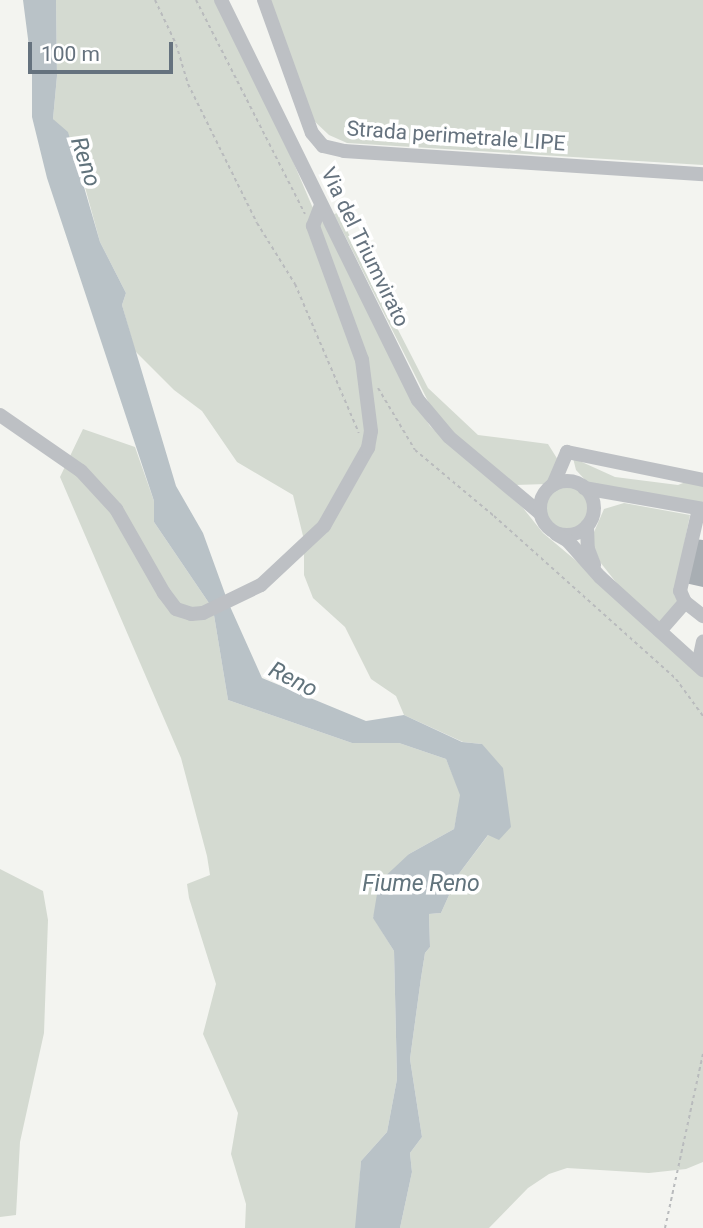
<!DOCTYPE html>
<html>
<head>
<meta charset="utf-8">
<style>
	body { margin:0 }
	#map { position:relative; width:703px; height:1228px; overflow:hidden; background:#f3f4f0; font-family:Roboto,sans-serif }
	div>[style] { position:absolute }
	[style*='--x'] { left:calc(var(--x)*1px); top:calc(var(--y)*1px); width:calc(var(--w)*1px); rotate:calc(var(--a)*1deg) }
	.green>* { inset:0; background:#d4dad1 }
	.round { border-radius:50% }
	.water>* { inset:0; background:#b9c2c7 }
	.building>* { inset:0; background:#a8aeb3 }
	.path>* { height:2px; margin-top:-1px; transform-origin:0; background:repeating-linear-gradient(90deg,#b9bbbd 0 3.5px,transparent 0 7px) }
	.minor>* { height:14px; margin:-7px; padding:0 7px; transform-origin:7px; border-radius:7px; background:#bdc0c4 }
	.minor>.ring { margin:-7px; padding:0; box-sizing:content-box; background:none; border:14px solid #bdc0c4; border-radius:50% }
	span { translate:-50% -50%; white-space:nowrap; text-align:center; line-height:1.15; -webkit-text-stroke:7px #fff; paint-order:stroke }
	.street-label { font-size:21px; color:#65727e }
	.water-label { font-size:23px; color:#61737c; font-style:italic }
	.scale { position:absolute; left:28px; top:42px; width:145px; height:32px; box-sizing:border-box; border:4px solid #65727e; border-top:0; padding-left:9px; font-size:21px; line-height:24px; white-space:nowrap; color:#65727e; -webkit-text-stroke:5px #fff; paint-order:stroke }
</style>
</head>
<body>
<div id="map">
	<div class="green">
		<i style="clip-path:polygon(56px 0,214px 0,289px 152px,312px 206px,327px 229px,404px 385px,430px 426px,523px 508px,543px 533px,703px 667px,703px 1162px,686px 1169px,649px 1173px,567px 1168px,549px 1174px,528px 1188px,489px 1228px,400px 1228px,412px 1172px,410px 1153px,422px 1137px,410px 1059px,421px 978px,425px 953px,430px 947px,429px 914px,441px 913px,458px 875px,489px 834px,482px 744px,463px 742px,404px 715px,396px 696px,371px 679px,345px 627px,313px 598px,304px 575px,304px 540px,293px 495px,237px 462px,202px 411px,174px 390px,135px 351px,122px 305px,126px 293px,100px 242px,80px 169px,53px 119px,57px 76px)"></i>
		<i style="clip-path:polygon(266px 0,703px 0,703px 165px,347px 143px,329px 135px,311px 118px)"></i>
		<i style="clip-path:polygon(338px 213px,428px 388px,478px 435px,548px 444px,558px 460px,547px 484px,515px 485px,462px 441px,433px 411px,334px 214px)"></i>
		<i style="clip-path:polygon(83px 429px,135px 447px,154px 501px,154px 522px,213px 609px,228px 700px,352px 743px,399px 743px,446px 759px,461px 795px,454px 829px,409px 854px,373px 917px,394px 951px,397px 1079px,387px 1132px,361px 1161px,356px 1228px,245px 1228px,246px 1204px,231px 1154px,238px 1113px,203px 1034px,216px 984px,189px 898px,187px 884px,210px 875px,207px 856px,181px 758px,60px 477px)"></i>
		<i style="clip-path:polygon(573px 458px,615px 477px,678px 485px,688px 481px,703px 484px,703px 504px,588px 483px,576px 470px)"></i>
		<i class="round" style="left:546px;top:487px;width:42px;height:42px"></i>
		<i style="clip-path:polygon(624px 503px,690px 515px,674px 595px,680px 600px,664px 621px,657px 621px,619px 586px,600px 562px,591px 539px,604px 509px)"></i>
		<i style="clip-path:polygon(0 869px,43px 891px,48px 920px,44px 1033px,20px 1142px,16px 1215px,0 1217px)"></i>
	</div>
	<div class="water">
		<i style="clip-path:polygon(23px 0,56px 0,57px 76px,53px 119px,68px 132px,100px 242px,126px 293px,122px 305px,176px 486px,203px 533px,228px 602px,262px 678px,366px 721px,404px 715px,462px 742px,482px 744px,503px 768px,511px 827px,499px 840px,488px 835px,458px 875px,441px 913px,429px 914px,430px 947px,425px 953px,421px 978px,410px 1059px,422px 1137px,410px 1153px,412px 1172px,400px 1228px,355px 1228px,361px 1161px,387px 1132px,397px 1079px,394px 951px,373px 918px,379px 882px,409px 854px,454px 829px,460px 795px,446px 759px,399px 743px,352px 743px,228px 700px,213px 609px,154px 522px,154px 501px,47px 178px,32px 117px,32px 70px)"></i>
	</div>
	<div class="building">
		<i style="clip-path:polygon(694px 539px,703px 540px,703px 587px,685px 583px)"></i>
	</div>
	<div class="path">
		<i style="--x:155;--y:0;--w:49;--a:64.5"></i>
		<i style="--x:176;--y:44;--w:42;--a:73.3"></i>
		<i style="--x:188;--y:84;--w:155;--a:63.6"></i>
		<i style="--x:257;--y:223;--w:72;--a:58.1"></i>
		<i style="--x:295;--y:284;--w:162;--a:66.8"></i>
		<i style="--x:196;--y:0;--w:240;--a:63"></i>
		<i style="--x:378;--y:388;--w:72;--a:59.2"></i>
		<i style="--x:415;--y:450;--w:103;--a:39.9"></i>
		<i style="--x:494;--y:516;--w:244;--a:41.8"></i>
		<i style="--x:676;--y:679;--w:46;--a:53.9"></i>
		<i style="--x:665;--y:1228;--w:178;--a:-77.7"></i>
	</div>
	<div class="minor">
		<i style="--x:221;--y:0;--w:446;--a:63.8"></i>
		<i style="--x:418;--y:400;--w:48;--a:50"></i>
		<i style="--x:449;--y:437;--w:119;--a:39.9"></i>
		<i style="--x:264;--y:0;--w:141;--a:70.2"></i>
		<i style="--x:312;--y:133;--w:17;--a:50"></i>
		<i style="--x:323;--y:146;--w:22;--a:13"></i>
		<i style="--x:344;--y:151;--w:360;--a:3.7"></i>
		<i style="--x:0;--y:415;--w:98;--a:34.7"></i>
		<i style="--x:81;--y:471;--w:52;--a:47.4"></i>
		<i style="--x:116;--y:509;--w:97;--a:60.3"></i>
		<i style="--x:164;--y:593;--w:20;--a:53"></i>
		<i style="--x:176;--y:609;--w:16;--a:18"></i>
		<i style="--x:191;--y:614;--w:12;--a:-5"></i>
		<i style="--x:203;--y:613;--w:64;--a:-25.8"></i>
		<i style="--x:261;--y:585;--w:86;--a:-43.1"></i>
		<i style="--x:324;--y:526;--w:90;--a:-60.6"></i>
		<i style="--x:368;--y:448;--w:17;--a:-80"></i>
		<i style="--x:371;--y:431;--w:72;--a:-97.2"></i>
		<i style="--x:362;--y:360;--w:143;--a:-110.1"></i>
		<i style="--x:313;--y:226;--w:22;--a:-69"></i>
		<i style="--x:567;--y:452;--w:139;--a:11.6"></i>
		<i class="ring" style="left:540px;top:481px;width:40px;height:40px"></i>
		<i style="--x:553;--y:485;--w:36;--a:-67"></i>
		<i style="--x:584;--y:488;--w:121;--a:10"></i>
		<i style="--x:587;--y:526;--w:23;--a:88"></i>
		<i style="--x:588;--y:549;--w:17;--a:69"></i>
		<i style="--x:556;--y:534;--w:14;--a:30"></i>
		<i style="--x:568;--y:541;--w:48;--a:48.4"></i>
		<i style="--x:600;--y:577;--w:139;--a:42.1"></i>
		<i style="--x:685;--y:602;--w:23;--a:38"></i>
		<i style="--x:660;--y:631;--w:38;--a:-49"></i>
		<i style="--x:685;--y:602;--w:12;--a:-114"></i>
		<i style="--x:680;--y:591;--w:84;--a:-77"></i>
		<i style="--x:698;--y:665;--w:24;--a:-78"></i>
	</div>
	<div class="street-label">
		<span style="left:456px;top:136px;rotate:4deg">Strada perimetrale LIPE</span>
		<span style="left:365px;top:247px;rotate:64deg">Via del Triumvirato</span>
	</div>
	<div class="water-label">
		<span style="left:85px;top:162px;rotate:72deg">Reno</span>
		<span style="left:293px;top:680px;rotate:27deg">Reno</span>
		<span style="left:421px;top:884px">Fiume Reno</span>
	</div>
	<div class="scale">100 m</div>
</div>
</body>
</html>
